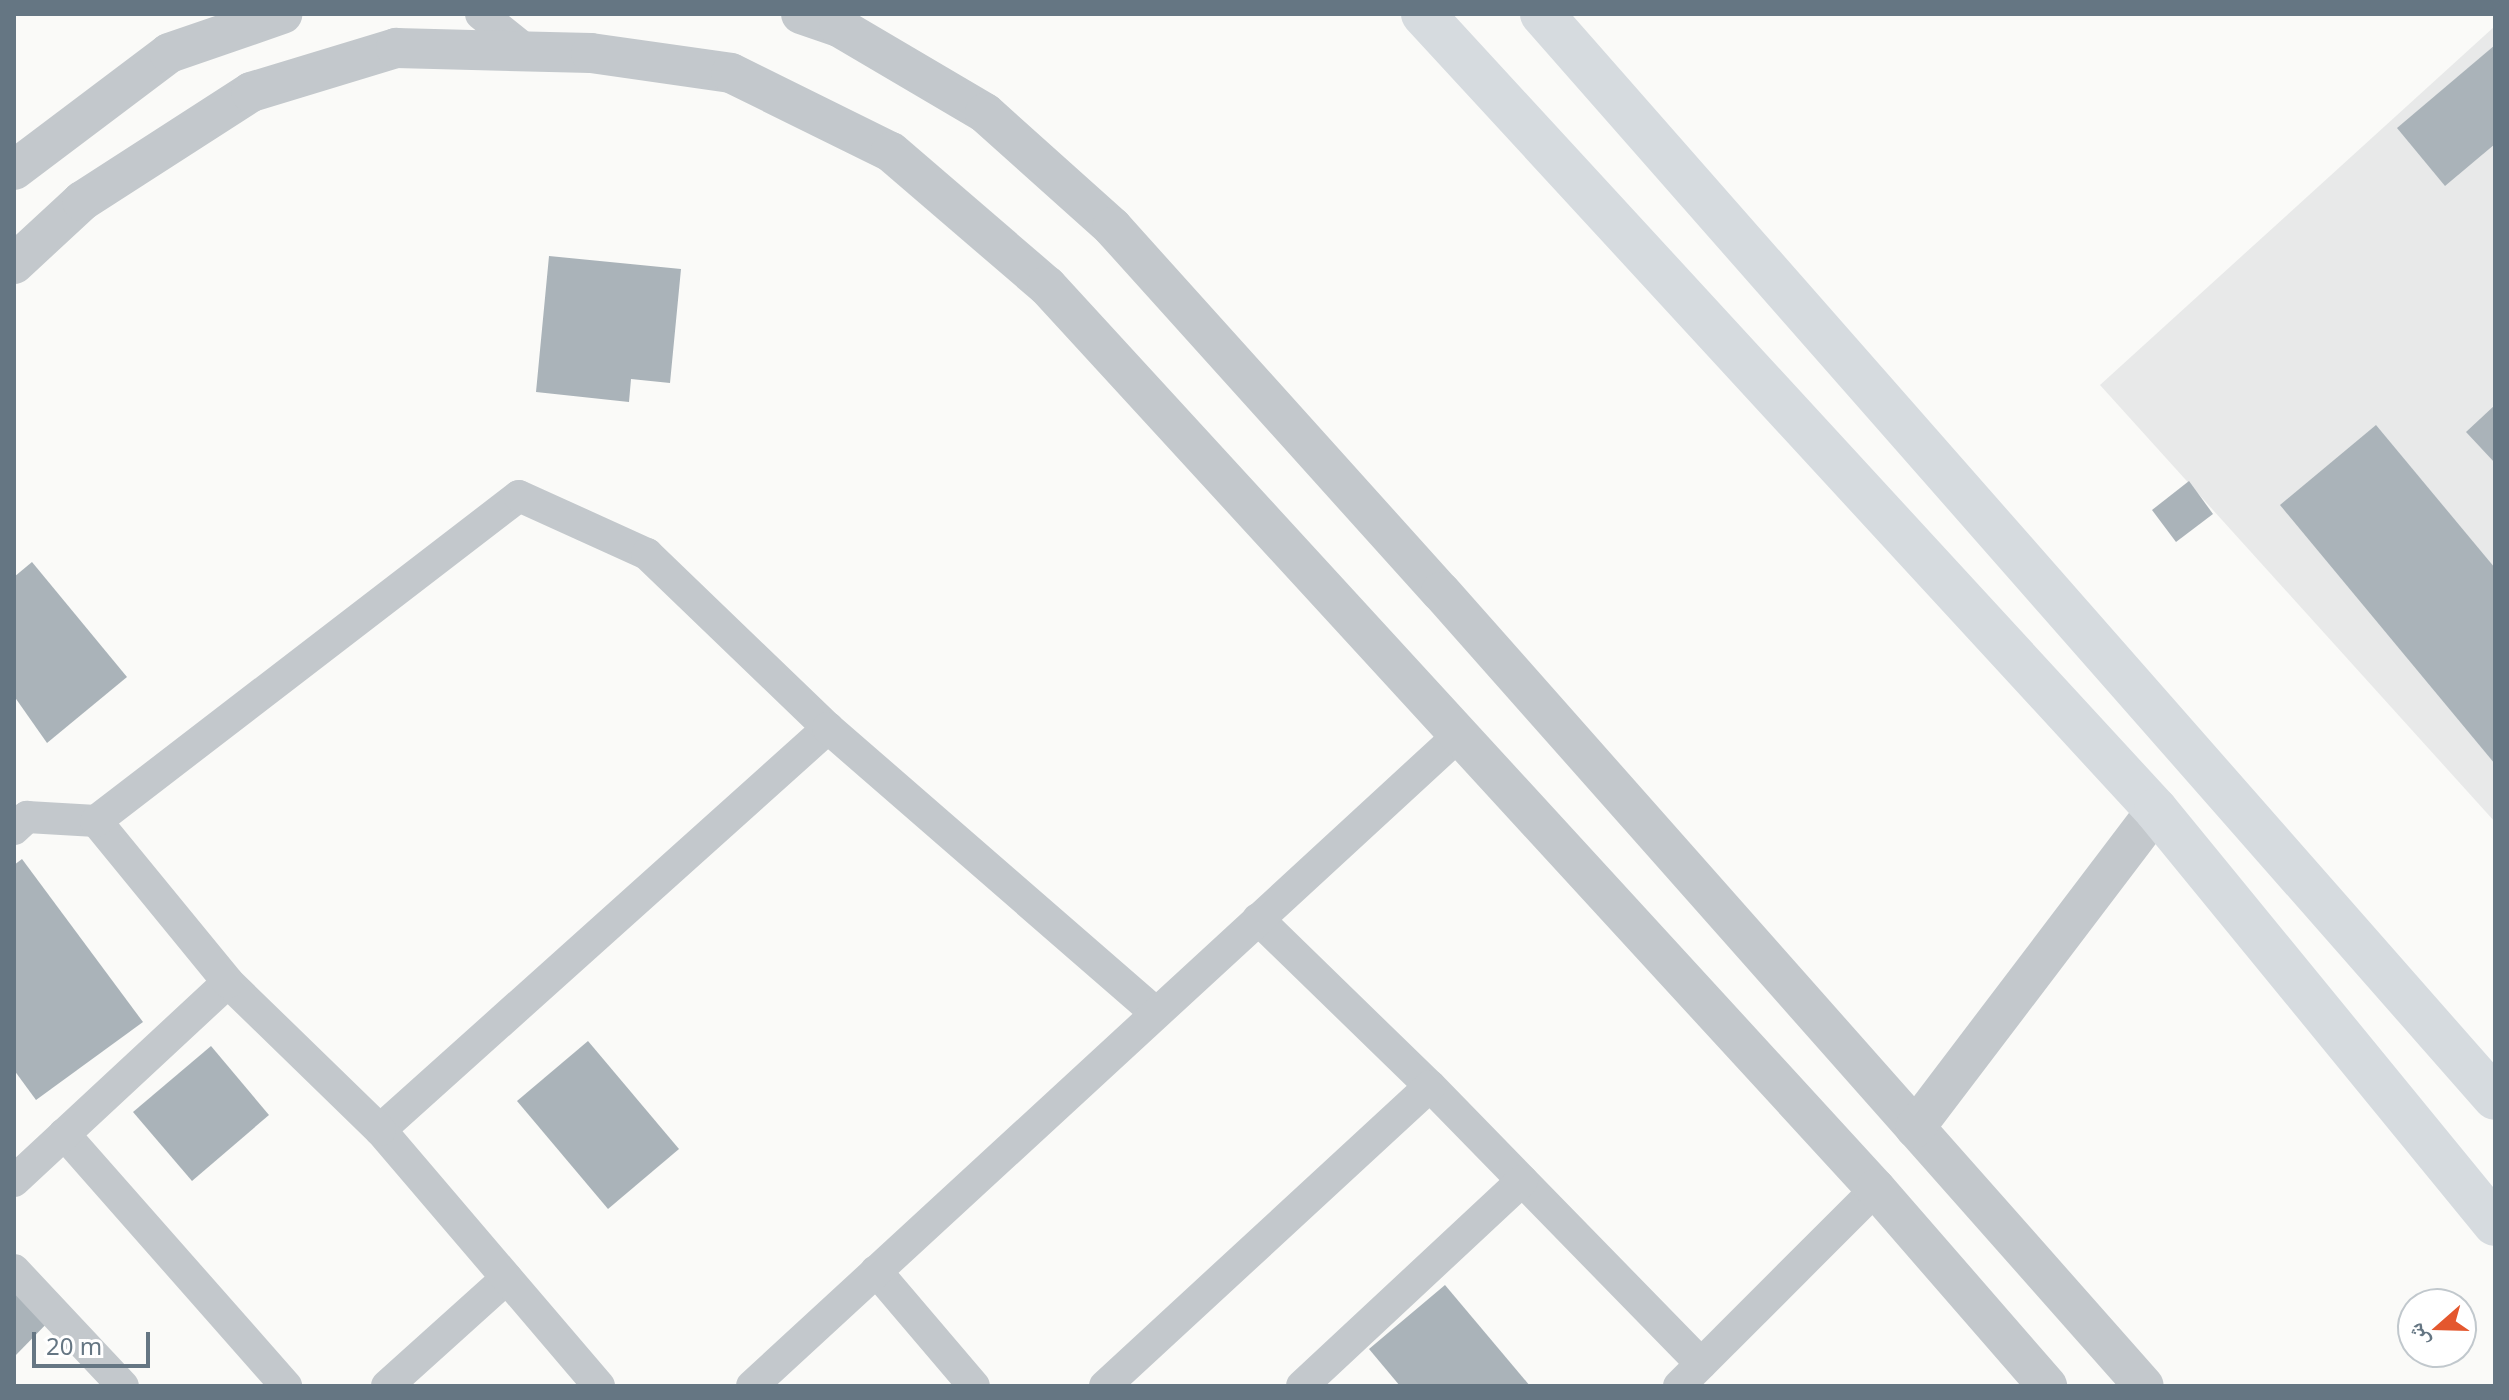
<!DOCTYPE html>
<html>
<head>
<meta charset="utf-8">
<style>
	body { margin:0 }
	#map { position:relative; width:2509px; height:1400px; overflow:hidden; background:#fafaf8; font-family:"Noto Sans","Noto Naskh Arabic",sans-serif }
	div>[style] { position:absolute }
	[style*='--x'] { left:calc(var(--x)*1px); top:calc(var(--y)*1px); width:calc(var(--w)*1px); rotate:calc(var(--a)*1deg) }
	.built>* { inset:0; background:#e8e9e9 }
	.building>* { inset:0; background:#aab3b9 }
	.minor>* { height:32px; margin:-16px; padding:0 16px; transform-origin:16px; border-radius:16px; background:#c3c8cc }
	.tertiary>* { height:40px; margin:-20px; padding:0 20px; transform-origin:20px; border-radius:20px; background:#c3c8cc }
	.secondary>* { height:44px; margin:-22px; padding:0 22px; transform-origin:22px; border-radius:22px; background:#d6dbdf }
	span { translate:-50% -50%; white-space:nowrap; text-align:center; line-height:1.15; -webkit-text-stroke:8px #fff; paint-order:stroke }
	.frame { position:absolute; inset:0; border:16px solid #657683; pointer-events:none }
	.north { position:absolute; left:2397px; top:1288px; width:80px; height:80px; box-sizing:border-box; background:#fff; border:2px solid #c1c8cd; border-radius:50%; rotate:250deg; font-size:22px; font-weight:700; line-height:32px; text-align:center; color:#657683 }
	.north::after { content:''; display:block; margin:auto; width:28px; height:36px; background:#e4572e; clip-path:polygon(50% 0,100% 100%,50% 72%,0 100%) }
	.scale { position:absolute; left:32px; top:1332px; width:118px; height:36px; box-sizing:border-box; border:4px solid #657683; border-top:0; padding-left:10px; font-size:24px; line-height:28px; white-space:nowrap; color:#657683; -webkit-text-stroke:6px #fff; paint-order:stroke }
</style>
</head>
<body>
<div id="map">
	<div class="built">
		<i style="clip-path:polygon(2495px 26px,2495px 822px,2100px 385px)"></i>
	</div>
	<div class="building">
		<i style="clip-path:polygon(2495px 45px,2495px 144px,2445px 186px,2397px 128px)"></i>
		<i style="clip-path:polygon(549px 256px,681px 269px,670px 383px,631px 379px,629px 402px,536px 392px)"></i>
		<i style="clip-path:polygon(2495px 405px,2495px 463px,2466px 432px)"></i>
		<i style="clip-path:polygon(2376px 425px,2495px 568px,2495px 764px,2280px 505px)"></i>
		<i style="clip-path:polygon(2189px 481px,2213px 514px,2176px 542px,2152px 510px)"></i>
		<i style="clip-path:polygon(32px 562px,127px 677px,47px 743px,14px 696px,14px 577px)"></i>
		<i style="clip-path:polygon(22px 859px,143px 1022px,36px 1100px,14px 1070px,14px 865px)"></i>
		<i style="clip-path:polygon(588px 1041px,679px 1149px,608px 1209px,517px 1101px)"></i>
		<i style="clip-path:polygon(211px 1046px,269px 1115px,192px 1181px,133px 1112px)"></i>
		<i style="clip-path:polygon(14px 1272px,57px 1313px,14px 1357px)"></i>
		<i style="clip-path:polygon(1445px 1285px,1530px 1386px,1400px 1386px,1369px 1349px)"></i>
	</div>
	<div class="minor">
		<i style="--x:481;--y:14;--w:59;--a:38.8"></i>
		<i style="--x:14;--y:829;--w:18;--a:-43"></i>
		<i style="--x:27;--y:817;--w:69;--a:3.3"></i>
		<i style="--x:1258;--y:919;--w:240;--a:44.2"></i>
		<i style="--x:1430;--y:1086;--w:388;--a:45.7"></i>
		<i style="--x:380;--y:1130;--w:602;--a:-41.9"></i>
		<i style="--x:64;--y:1134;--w:336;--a:48.6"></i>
		<i style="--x:14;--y:1181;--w:292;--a:-42.9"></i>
		<i style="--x:14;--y:1270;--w:159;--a:46.8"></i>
		<i style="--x:876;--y:1271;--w:151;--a:49.6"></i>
		<i style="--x:387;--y:1386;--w:161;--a:-42"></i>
		<i style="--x:599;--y:1386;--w:337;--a:-130.5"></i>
		<i style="--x:380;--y:1130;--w:212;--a:-135.8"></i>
		<i style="--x:228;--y:982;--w:208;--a:-129.3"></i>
		<i style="--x:96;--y:821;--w:533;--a:-37.54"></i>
		<i style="--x:519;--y:496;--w:141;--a:24.4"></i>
		<i style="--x:647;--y:554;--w:251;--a:43.9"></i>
		<i style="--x:828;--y:728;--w:433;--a:41"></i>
		<i style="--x:752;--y:1386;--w:960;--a:-42.64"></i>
		<i style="--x:1105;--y:1386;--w:442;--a:-42.7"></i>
		<i style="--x:1302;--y:1386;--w:301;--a:-43"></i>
		<i style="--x:1679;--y:1386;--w:279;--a:-45"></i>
	</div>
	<div class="tertiary">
		<i style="--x:801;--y:14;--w:40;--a:18.9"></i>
		<i style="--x:839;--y:27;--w:169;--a:30.5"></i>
		<i style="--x:985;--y:113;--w:171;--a:41.9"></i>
		<i style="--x:1112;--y:227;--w:491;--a:48"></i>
		<i style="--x:1441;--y:592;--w:1060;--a:48.48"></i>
		<i style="--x:14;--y:170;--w:194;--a:-37"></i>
		<i style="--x:169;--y:53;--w:120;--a:-19"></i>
		<i style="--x:14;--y:264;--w:93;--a:-42.8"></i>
		<i style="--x:82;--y:201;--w:201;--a:-32.8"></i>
		<i style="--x:251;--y:92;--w:152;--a:-16.9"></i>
		<i style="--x:396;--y:48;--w:195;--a:1.5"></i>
		<i style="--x:591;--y:53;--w:141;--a:8.1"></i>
		<i style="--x:731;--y:73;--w:178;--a:26.3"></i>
		<i style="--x:891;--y:152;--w:206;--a:40.7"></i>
		<i style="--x:1047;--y:286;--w:1226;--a:47.45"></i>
		<i style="--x:1876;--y:1189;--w:261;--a:49"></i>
		<i style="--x:1915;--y:1128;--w:399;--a:-52.8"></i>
	</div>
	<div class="secondary">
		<i style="--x:1423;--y:14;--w:1082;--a:47.36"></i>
		<i style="--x:2156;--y:810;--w:535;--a:50.69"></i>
		<i style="--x:1542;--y:14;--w:1443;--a:48.68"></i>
	</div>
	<div class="frame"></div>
	<div class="north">ش</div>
	<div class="scale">20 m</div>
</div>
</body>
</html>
